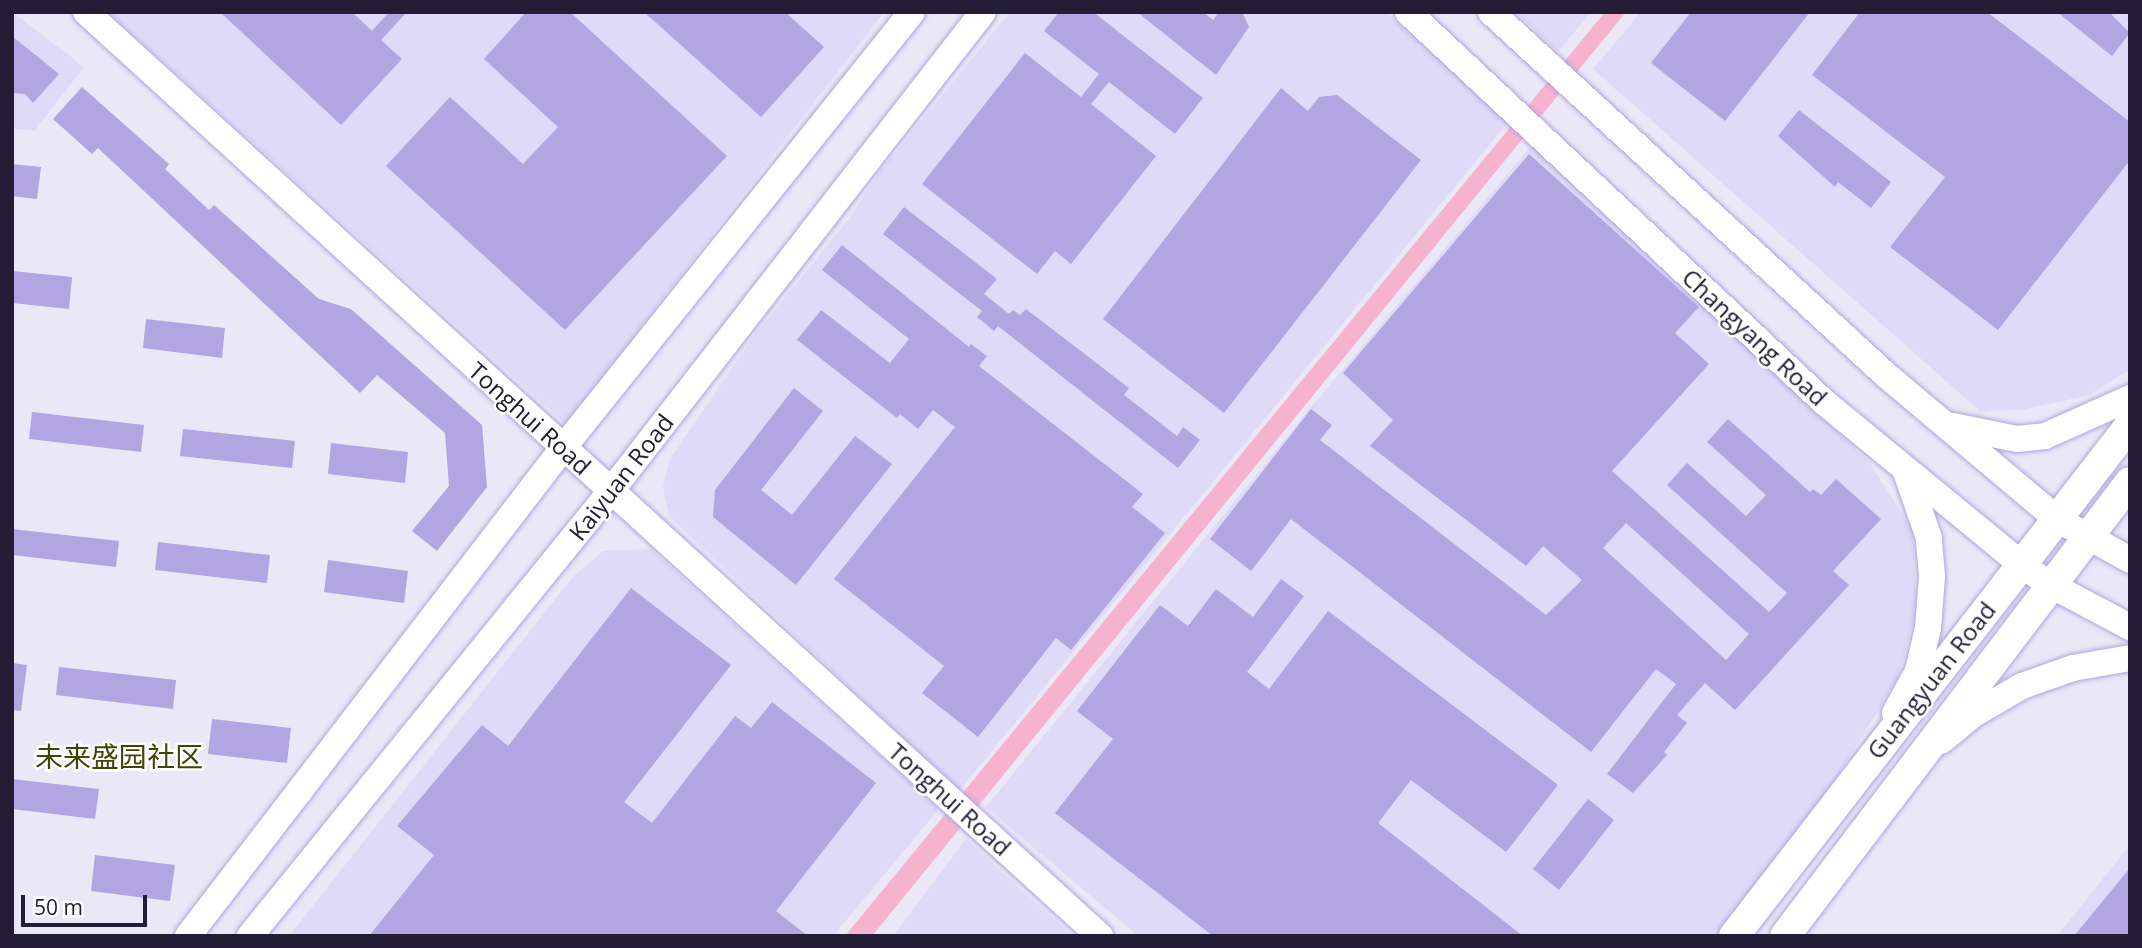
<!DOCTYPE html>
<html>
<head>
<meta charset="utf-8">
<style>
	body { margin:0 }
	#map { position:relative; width:2142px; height:948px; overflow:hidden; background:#eae8f6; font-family:"Open Sans","Noto Sans SC",sans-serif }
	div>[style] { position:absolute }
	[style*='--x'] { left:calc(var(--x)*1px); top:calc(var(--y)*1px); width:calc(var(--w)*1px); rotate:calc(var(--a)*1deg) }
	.built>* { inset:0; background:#dedaf7 }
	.water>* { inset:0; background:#f5b3ce }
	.building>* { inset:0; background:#b1a6e1 }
	.roads { filter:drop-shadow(0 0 2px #afa3e3) drop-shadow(0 0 2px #afa3e3) }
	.secondary>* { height:26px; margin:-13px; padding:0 13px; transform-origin:13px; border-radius:13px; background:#fff }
	.primary>* { height:30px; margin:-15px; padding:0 15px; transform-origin:15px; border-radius:15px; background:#fff }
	span { translate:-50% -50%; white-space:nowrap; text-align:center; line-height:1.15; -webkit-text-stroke:5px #fff; paint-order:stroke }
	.street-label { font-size:24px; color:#221c35 }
	.quarter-label { font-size:28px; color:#414405 }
	.frame { position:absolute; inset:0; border:14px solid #221c35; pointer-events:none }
	.scale { position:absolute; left:21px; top:895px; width:126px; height:32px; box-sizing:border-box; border:4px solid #221c35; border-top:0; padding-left:9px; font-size:21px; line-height:24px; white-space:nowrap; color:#221c35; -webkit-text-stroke:5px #fff; paint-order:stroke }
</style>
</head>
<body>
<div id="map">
	<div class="built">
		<i style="clip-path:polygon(12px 12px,84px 67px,34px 131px,12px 128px)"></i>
		<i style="clip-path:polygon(108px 12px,884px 12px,566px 424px)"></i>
		<i style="clip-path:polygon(1010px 12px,1385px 12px,1509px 121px,959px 791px,669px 516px,663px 487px,670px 459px,753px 337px,848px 220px,877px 175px)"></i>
		<i style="clip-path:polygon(1515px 12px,1591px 12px,1558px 52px)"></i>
		<i style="clip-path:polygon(1641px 12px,2130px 12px,2130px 369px,2090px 395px,2021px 410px,1980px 411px,1593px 69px)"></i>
		<i style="clip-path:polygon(1533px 144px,1869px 462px,1913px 531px,1916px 612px,1898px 678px,1827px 793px,1717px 936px,1138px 936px,986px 807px,1312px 406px)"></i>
		<i style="clip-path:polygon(651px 549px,939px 809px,833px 936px,289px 936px,571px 579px,603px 551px)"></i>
		<i style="clip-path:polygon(966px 839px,1072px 936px,893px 936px)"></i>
		<i style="clip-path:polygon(2130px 845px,2130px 936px,2057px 936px)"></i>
	</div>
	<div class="water">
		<i style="clip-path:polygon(1605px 12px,1626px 12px,872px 936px,845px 936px)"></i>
	</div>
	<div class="building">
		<i style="clip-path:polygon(220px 12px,352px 12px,372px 31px,389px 12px,407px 12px,381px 40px,402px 59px,341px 125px)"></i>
		<i style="clip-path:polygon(526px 12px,570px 12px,727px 156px,565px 330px,386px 166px,450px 97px,523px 164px,558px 127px,484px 59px)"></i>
		<i style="clip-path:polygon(644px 12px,785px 12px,824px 47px,761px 117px)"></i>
		<i style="clip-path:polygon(1059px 12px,1093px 12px,1203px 98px,1175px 134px,1109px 82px,1091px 104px,1156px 156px,1071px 264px,1055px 251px,1037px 274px,922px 184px,1025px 53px,1081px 97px,1099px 74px,1044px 31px)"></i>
		<i style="clip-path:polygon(1137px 12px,1203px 12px,1213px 20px,1219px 12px,1242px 12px,1249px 27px,1216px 75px)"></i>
		<i style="clip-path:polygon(1691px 12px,1810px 12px,1725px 121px,1651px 63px)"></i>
		<i style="clip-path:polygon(1860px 12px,1987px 12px,2130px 122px,2130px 160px,1998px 330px,1890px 247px,1945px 177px,1812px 75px)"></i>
		<i style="clip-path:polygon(2057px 12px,2109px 12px,2130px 33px,2112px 56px)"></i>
		<i style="clip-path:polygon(12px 36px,59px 74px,33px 103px,25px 94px,12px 93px)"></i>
		<i style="clip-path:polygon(82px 87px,169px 164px,165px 169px,209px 210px,214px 205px,319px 299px,351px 309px,482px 425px,487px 487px,437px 551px,412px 531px,449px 486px,445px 433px,377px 375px,360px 393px,98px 148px,92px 154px,53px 119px)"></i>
		<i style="clip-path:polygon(1281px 88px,1308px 111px,1319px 97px,1337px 95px,1421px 160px,1224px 413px,1103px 319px)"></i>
		<i style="clip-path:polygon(1799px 110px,1891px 182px,1871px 208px,1838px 182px,1835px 187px,1778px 136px)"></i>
		<i style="clip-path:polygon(evenodd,1529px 154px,1699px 307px,1675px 333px,1709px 364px,1612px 471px,1769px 612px,1787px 593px,1667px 485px,1687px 463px,1746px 516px,1766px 495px,1707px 442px,1728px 419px,1810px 492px,1813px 489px,1821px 495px,1836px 479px,1881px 519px,1833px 571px,1849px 585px,1735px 710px,1705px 683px,1677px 715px,1687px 723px,1664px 752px,1667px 755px,1633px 793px,1607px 774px,1676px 684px,1656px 669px,1591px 752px,1291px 519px,1251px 571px,1210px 539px,1311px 409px,1332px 425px,1320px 440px,1546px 615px,1582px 580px,1543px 546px,1526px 566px,1370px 446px,1393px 420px,1343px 373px,1529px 154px,1626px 523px,1749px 634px,1726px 660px,1603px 548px,1626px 523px)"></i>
		<i style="clip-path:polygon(12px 164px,41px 167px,37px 199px,12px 196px)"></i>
		<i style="clip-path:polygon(904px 207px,997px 279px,984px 294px,1009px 314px,1013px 310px,1020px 315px,1026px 309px,1129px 388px,1124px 395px,1177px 436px,1183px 427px,1200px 440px,1178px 468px,998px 326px,994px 331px,977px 317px,982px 311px,883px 234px)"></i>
		<i style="clip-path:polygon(842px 245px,969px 347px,971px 344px,987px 356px,979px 366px,1143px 494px,1132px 507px,1165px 533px,1071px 650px,1056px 638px,978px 737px,922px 693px,944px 666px,834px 579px,955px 427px,933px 410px,918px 429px,900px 414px,897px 418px,797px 340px,821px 310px,890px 363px,909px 339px,822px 270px)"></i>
		<i style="clip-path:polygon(12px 271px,72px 277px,69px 309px,12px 303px)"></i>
		<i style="clip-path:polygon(146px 319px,225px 328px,222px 358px,143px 348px)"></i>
		<i style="clip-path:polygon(794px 388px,823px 411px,761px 490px,792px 515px,855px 436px,892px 464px,796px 585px,713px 517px,715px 490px)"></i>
		<i style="clip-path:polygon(32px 412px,144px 425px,141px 452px,29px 439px)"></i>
		<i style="clip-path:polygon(183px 429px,295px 441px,292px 468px,180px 456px)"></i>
		<i style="clip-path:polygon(331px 443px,408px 452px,405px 483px,328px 474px)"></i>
		<i style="clip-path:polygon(12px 529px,119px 541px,116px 567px,12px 555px)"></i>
		<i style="clip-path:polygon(158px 542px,270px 555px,267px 583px,155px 570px)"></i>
		<i style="clip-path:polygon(328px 560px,408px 571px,404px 603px,324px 592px)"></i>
		<i style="clip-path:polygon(1281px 579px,1304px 596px,1247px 672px,1269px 689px,1328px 611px,1558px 785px,1506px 852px,1411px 780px,1378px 823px,1523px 936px,1213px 936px,1055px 813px,1113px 739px,1077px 711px,1160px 605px,1188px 626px,1216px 589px,1253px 617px)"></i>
		<i style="clip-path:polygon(631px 588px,731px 665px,624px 802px,652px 823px,735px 716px,751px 728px,772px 702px,876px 783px,776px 911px,808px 936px,369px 936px,434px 855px,397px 826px,482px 725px,508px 746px)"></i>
		<i style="clip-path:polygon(12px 663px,27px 665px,21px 711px,12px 710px)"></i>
		<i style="clip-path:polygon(59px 667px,176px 680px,173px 709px,56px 695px)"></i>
		<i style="clip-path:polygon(212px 719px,291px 728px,287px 763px,208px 754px)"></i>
		<i style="clip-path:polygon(12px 779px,99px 789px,95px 819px,12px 809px)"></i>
		<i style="clip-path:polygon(1588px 799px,1614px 820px,1559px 890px,1533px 869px)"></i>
		<i style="clip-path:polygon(95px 855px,175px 865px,170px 901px,91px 891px)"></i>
		<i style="clip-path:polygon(2130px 868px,2130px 936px,2074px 936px)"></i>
	</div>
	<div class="roads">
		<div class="secondary">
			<i style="--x:86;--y:12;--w:1372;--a:42.34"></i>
			<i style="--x:1408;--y:12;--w:570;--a:43.15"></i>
			<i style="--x:1824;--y:402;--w:255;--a:39.4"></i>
			<i style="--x:2021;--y:564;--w:34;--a:36"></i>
			<i style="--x:2049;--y:584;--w:92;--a:28"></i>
			<i style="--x:1491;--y:12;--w:536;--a:42.58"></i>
			<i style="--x:1886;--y:375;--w:224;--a:40.1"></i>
			<i style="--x:2057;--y:519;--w:84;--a:29.3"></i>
			<i style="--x:1953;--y:426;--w:65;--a:11.5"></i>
			<i style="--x:2017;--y:439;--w:28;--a:-6"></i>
			<i style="--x:2045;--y:436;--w:93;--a:-24.1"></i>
			<i style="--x:1895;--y:713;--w:48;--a:-61.3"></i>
			<i style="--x:1918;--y:671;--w:44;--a:-76.9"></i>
			<i style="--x:1928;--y:628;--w:52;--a:-85.6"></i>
			<i style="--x:1932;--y:576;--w:38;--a:-95"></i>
			<i style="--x:1929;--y:538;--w:70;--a:-109.2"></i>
			<i style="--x:1941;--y:741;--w:43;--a:-39.3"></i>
			<i style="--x:1974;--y:714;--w:56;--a:-30.3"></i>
			<i style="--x:2022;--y:686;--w:54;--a:-19.4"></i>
			<i style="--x:2073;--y:668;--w:58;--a:-10"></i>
			<i style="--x:188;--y:936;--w:615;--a:-52.46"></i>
			<i style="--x:563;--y:448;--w:558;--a:-51.32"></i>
			<i style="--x:250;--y:936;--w:573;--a:-50.95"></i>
			<i style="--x:611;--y:491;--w:606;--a:-52.17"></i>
		</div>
		<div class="primary">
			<i style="--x:1734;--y:936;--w:646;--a:-52.23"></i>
			<i style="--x:1785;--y:936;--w:570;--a:-52.77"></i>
		</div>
	</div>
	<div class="street-label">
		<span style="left:1755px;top:337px;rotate:43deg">Changyang Road</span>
		<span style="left:530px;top:418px;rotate:42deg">Tonghui Road</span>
		<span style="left:621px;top:477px;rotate:-52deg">Kaiyuan Road</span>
		<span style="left:1931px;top:680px;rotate:-52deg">Guangyuan Road</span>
		<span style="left:950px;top:799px;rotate:42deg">Tonghui Road</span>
	</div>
	<div class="quarter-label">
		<span style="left:119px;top:756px">未来盛园社区</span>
	</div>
	<div class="frame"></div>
	<div class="scale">50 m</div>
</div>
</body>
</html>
